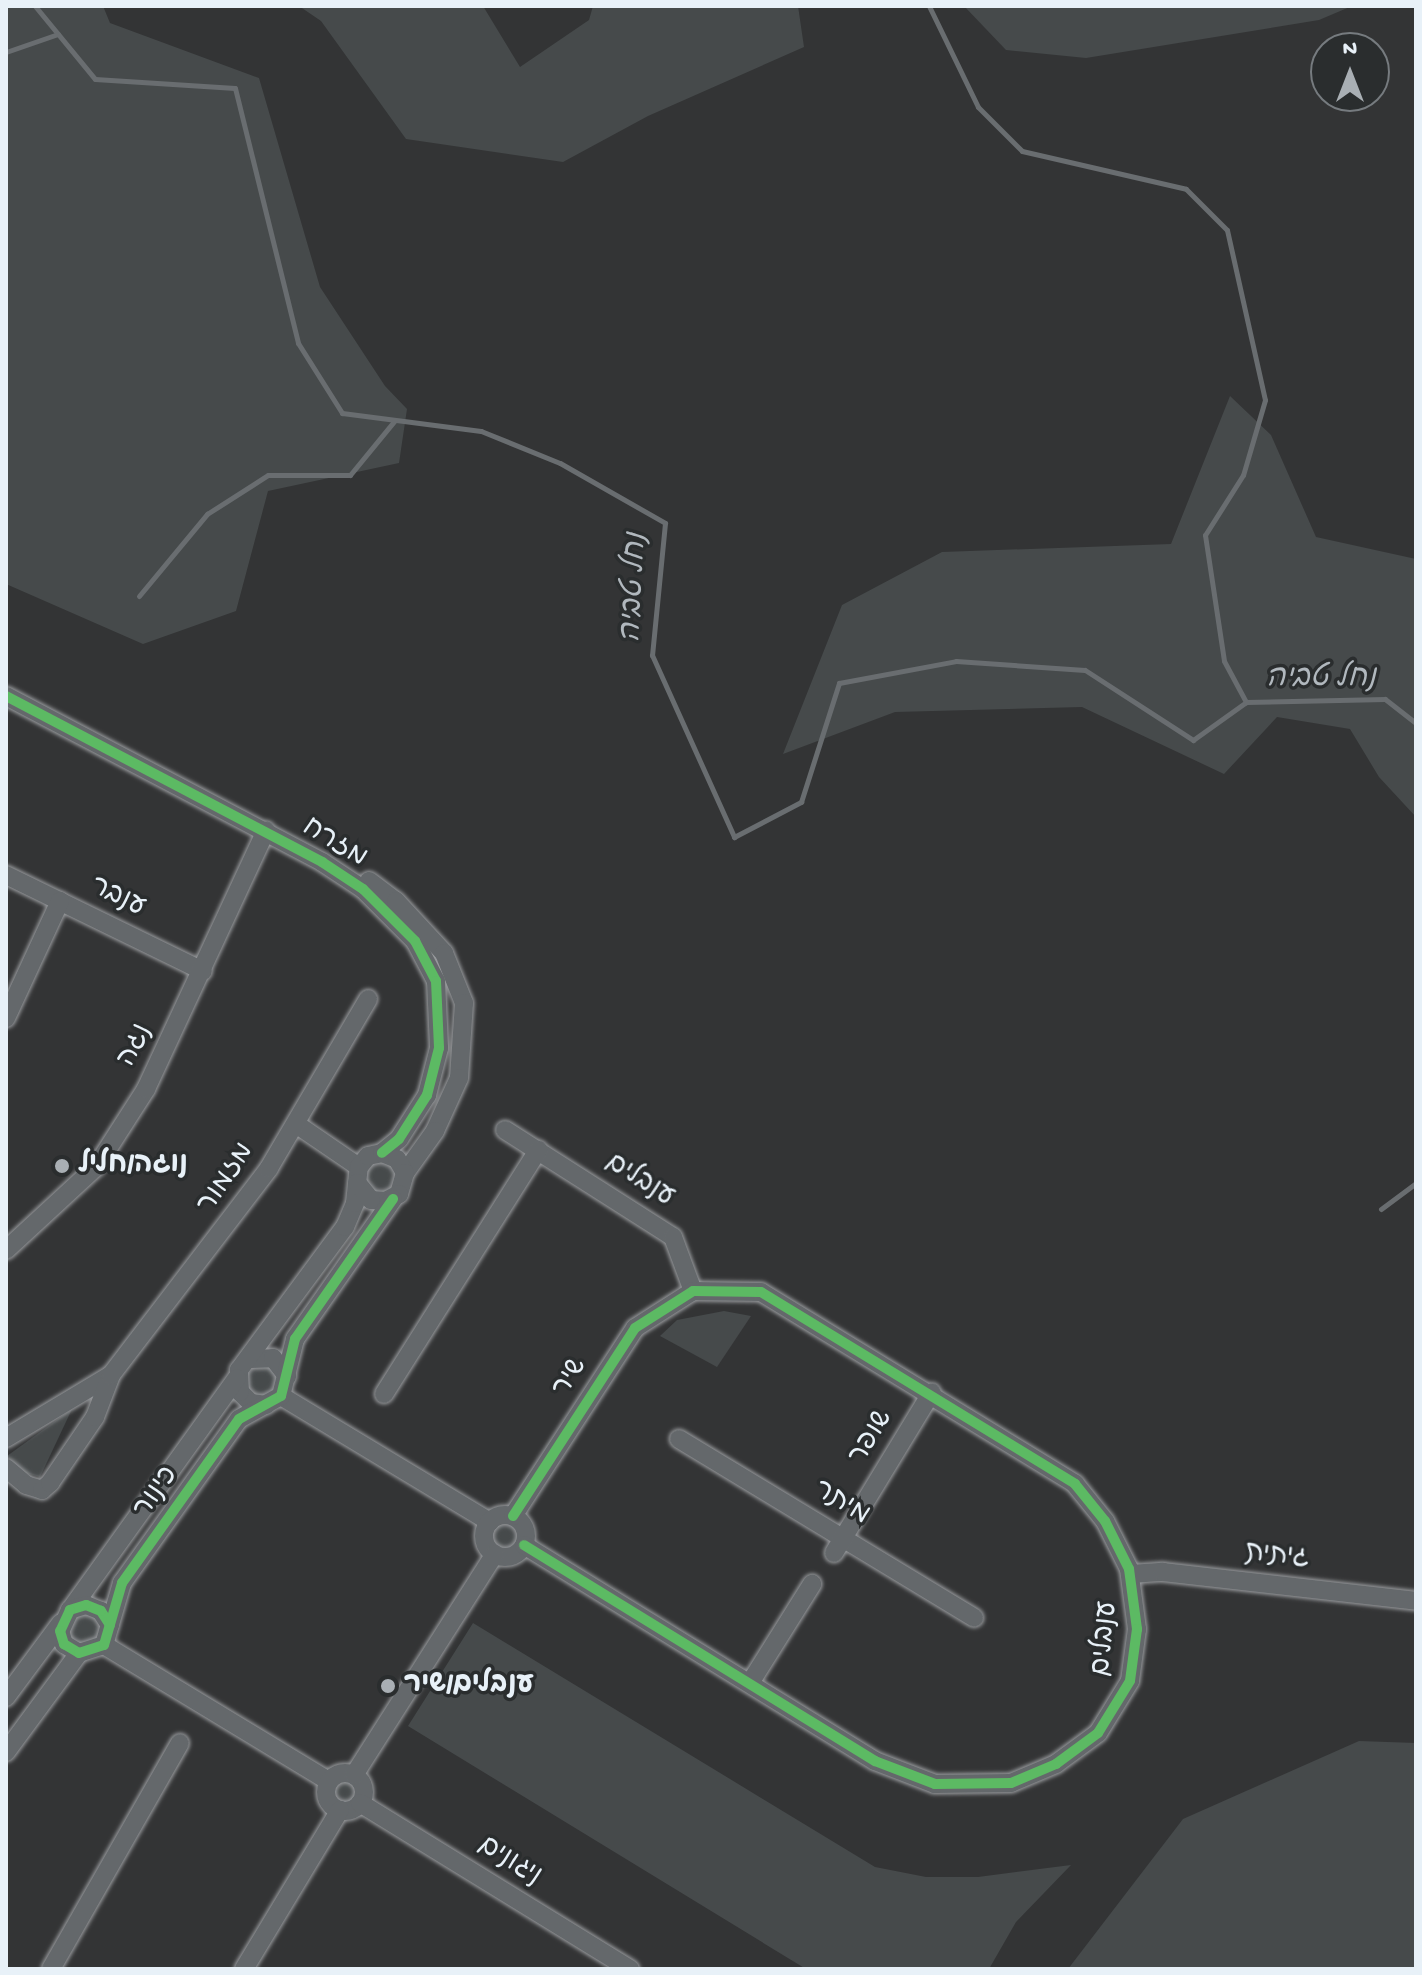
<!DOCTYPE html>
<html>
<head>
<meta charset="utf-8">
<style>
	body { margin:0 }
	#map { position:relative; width:1422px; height:1975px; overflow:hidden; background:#333435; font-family:"Gochi Hand","Playpen Sans Hebrew",sans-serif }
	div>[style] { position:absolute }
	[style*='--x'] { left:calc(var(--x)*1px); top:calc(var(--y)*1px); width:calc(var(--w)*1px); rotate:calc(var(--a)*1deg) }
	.green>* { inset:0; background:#464a4b }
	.round { border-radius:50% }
	.stream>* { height:5px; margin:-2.5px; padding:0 2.5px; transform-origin:2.5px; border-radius:2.5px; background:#696d70 }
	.roads { filter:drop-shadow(0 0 2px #999b9e) drop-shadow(0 0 2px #999b9e) }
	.minor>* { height:18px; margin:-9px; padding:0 9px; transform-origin:9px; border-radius:9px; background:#64686b }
	.minor>.ring { margin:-9px; padding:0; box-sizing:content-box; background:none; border:18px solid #64686b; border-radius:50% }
	.cycleway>* { height:10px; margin:-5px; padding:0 5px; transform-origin:5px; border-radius:5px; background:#5cba63 }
	.dots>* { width:22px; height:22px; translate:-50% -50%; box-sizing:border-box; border:4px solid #2a2d2e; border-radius:50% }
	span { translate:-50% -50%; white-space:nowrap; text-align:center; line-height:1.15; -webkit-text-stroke:7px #2a2d2e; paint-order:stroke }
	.street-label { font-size:28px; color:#e8f1f8 }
	.poi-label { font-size:28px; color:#e8f1f8; font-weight:700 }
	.left { translate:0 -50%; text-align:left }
	.water-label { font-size:30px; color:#b1b8be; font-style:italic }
	.frame { position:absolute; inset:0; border:8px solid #e8f1f8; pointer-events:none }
	.north { position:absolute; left:1310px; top:32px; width:80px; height:80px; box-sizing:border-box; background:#2a2d2e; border:2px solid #767b7f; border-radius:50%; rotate:0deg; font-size:22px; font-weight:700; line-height:32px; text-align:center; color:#e8f1f8 }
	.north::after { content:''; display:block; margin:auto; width:28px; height:36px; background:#a9afb4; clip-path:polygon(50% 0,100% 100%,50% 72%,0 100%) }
</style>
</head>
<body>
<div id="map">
	<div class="green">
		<i style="clip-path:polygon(6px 6px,103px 6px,110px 23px,259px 78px,320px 287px,385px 386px,407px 409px,399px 463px,268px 491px,236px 611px,143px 644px,6px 584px)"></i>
		<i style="clip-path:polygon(299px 6px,483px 6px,520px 67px,589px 20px,593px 6px,798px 6px,804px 47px,648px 116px,563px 162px,406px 139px,321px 21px)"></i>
		<i style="clip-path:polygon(964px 6px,1352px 6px,1319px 20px,1086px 58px,1006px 50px)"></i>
		<i style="clip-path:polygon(1230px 396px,1271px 435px,1316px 537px,1416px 559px,1416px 817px,1379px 777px,1350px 729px,1277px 717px,1224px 774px,1082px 707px,895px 712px,783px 754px,842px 605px,942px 552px,1171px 544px)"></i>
		<i style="clip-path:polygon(378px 1159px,397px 1169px,397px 1185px,383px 1195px,368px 1190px,365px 1169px)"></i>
		<i style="clip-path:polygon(724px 1311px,751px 1316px,717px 1367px,660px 1336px,677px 1320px)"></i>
		<i style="clip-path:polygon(266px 1364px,279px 1373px,271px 1398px,250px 1394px,245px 1378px,255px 1366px)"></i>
		<i style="clip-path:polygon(72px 1409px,40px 1477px,19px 1471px,7px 1456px)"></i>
		<i class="round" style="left:491px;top:1520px;width:30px;height:30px"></i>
		<i style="clip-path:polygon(88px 1613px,101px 1623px,98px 1643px,72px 1643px,67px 1628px,72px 1618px)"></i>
		<i style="clip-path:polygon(473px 1623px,875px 1867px,926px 1877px,978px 1877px,1071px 1865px,1016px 1922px,989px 1969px,806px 1969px,408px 1726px)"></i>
		<i style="clip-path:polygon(1359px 1741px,1416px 1743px,1416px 1969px,1068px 1969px,1183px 1819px)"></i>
		<i class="round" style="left:329px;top:1776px;width:30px;height:30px"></i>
	</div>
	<div class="stream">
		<i style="--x:35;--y:6;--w:94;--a:50.6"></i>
		<i style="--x:95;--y:79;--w:140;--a:3.7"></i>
		<i style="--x:235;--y:88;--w:263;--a:76.1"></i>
		<i style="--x:298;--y:343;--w:83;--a:57.8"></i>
		<i style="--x:342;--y:413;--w:140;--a:7.4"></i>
		<i style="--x:481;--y:431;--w:85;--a:22.1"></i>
		<i style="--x:560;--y:463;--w:121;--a:29.7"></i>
		<i style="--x:665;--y:523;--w:133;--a:95.6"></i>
		<i style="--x:652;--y:655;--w:200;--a:65.7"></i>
		<i style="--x:734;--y:837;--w:76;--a:-27.6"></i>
		<i style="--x:801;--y:802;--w:125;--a:-72.3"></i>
		<i style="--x:839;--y:683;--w:119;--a:-10.6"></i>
		<i style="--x:956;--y:661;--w:129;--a:4"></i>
		<i style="--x:1085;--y:670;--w:129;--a:32.9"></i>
		<i style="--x:1193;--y:740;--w:65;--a:-35.6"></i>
		<i style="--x:1246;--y:702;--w:139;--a:-1.2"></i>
		<i style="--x:1385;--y:699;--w:39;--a:38"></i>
		<i style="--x:929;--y:6;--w:112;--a:64.1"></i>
		<i style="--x:978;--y:107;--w:62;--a:45"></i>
		<i style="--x:1022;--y:151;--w:168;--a:13"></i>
		<i style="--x:1186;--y:189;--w:58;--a:45"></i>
		<i style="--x:1227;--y:230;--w:174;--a:77.4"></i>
		<i style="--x:1265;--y:400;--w:78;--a:106.3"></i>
		<i style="--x:1243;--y:475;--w:71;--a:122.3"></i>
		<i style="--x:1205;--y:535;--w:127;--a:81.4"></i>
		<i style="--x:1224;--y:661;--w:47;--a:61.8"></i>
		<i style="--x:6;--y:52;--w:55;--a:-19.1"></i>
		<i style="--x:139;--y:596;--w:107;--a:-50.3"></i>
		<i style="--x:207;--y:514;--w:72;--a:-32.6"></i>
		<i style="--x:268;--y:475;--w:82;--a:0"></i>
		<i style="--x:350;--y:475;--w:71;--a:-50.7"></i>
		<i style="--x:1381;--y:1209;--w:44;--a:-36.6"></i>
	</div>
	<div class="roads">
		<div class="minor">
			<i style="--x:6;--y:696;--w:357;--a:27.7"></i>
			<i style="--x:322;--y:862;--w:49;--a:33.4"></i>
			<i style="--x:363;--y:889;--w:74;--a:45"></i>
			<i style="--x:415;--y:941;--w:45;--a:62.3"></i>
			<i style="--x:436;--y:981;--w:67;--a:87.4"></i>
			<i style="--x:439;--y:1048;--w:49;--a:104.3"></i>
			<i style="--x:427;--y:1095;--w:52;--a:122.5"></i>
			<i style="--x:399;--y:1139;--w:22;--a:141"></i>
			<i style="--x:6;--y:875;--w:219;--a:26"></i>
			<i style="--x:369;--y:881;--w:34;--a:37"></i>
			<i style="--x:396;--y:901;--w:71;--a:47.3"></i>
			<i style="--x:444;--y:953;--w:54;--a:68.2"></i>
			<i style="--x:464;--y:1003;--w:75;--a:93.8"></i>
			<i style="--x:459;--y:1078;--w:58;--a:114.4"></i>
			<i style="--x:435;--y:1131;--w:52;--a:125.5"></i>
			<i style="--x:6;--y:1018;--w:129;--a:-65.2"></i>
			<i style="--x:296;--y:1124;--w:76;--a:34.3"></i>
			<i style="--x:505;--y:1130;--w:199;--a:32.5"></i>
			<i style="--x:673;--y:1237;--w:58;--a:69.7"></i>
			<i style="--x:6;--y:1250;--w:122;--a:-42.7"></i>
			<i style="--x:96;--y:1167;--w:93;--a:-57.3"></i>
			<i style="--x:146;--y:1089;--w:285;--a:-65.1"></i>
			<i style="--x:250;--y:1359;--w:23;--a:-2"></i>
			<i style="--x:273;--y:1358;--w:23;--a:52"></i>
			<i style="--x:384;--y:1394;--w:289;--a:-57.7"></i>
			<i style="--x:281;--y:1396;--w:244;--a:31.1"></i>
			<i style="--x:266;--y:1405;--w:15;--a:-172"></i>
			<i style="--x:251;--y:1403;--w:16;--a:-135"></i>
			<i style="--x:240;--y:1392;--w:22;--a:-93"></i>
			<i style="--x:239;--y:1370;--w:178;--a:-53.5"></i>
			<i style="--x:345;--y:1227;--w:26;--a:-67"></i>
			<i style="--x:355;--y:1203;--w:36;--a:-84"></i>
			<i style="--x:359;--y:1167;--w:14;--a:-51"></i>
			<i style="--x:368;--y:1156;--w:14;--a:-12"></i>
			<i style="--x:382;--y:1153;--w:16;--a:22"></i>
			<i style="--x:397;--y:1159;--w:16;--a:60"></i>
			<i style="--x:405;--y:1173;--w:22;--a:106"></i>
			<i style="--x:399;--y:1194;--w:15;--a:152"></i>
			<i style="--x:386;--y:1201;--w:15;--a:-176"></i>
			<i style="--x:371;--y:1200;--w:22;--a:-129"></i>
			<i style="--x:6;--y:1438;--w:122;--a:-31"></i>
			<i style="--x:679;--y:1439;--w:345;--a:31.2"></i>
			<i style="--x:6;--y:1468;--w:26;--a:40"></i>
			<i style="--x:26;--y:1485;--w:17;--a:17"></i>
			<i style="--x:42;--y:1490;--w:11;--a:-41"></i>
			<i style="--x:50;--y:1483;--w:80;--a:-55.7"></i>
			<i style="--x:95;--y:1417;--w:45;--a:-69.1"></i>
			<i style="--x:111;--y:1375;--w:260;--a:-52.6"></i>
			<i style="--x:269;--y:1168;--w:196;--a:-59.6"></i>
			<i class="ring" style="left:484px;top:1515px;width:24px;height:24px"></i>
			<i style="--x:513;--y:1516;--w:224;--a:-57"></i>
			<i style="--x:635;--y:1328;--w:69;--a:-32.5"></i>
			<i style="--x:693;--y:1291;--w:68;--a:0.8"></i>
			<i style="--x:761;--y:1292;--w:368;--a:31.4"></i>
			<i style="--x:1075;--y:1484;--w:48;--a:51"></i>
			<i style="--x:1105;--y:1521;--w:54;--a:63.4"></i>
			<i style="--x:1129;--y:1569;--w:61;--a:82.4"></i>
			<i style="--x:1137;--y:1629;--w:52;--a:97.7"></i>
			<i style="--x:1130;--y:1681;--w:61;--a:121.6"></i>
			<i style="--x:1098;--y:1733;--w:52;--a:143.6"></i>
			<i style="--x:1056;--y:1764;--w:49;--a:157.1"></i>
			<i style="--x:1011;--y:1783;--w:76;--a:179.2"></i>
			<i style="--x:935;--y:1784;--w:64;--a:-159"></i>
			<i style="--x:875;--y:1761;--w:412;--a:-148.4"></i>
			<i style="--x:834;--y:1553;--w:188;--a:-58.7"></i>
			<i style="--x:1131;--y:1574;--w:32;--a:-4"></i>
			<i style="--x:1163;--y:1572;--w:255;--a:6.5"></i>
			<i style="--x:71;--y:1609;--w:284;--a:-54.3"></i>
			<i style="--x:110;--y:1625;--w:17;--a:-123"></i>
			<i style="--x:101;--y:1611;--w:16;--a:-158"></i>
			<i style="--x:86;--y:1605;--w:17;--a:163"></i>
			<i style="--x:70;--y:1610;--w:23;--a:115"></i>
			<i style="--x:60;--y:1631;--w:14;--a:73"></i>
			<i style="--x:64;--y:1644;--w:17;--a:31"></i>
			<i style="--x:79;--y:1653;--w:26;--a:-18"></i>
			<i style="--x:104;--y:1645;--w:65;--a:-73.8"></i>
			<i style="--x:122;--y:1583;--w:201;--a:-54.5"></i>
			<i style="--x:239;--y:1419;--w:48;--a:-28.7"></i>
			<i style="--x:281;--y:1396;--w:59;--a:-76.2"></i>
			<i style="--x:295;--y:1339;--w:171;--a:-55"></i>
			<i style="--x:104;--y:1645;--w:263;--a:31.2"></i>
			<i style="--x:750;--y:1683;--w:117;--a:-57.9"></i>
			<i style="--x:6;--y:1697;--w:92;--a:-53.4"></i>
			<i style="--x:6;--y:1752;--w:123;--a:-53.6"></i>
			<i class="ring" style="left:326px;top:1773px;width:20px;height:20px"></i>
			<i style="--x:354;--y:1775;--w:262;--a:-57.5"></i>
			<i style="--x:360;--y:1803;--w:317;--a:31.6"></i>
			<i style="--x:51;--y:1969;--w:260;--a:-60.3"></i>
			<i style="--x:244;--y:1969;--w:186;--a:-58.9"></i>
		</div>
	</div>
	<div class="cycleway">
		<i style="--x:6;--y:696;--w:357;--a:27.7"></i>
		<i style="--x:322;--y:862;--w:49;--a:33.4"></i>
		<i style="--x:363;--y:889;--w:74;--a:45"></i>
		<i style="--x:415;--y:941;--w:45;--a:62.3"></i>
		<i style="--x:436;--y:981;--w:67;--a:87.4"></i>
		<i style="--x:439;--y:1048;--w:49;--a:104.3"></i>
		<i style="--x:427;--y:1095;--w:52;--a:122.5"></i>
		<i style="--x:399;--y:1139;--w:22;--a:141"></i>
		<i style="--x:513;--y:1516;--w:224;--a:-57"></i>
		<i style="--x:635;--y:1328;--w:69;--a:-32.5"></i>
		<i style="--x:693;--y:1291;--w:68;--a:0.8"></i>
		<i style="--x:761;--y:1292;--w:368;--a:31.4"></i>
		<i style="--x:1075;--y:1484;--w:48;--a:51"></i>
		<i style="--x:1105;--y:1521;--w:54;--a:63.4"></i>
		<i style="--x:1129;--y:1569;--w:61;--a:82.4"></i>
		<i style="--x:1137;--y:1629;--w:52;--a:97.7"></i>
		<i style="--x:1130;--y:1681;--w:61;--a:121.6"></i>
		<i style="--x:1098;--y:1733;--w:52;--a:143.6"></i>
		<i style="--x:1056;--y:1764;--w:49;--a:157.1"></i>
		<i style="--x:1011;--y:1783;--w:76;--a:179.2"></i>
		<i style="--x:935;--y:1784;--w:64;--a:-159"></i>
		<i style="--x:875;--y:1761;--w:412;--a:-148.4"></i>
		<i style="--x:110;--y:1625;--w:17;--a:-123"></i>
		<i style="--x:101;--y:1611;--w:16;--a:-158"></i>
		<i style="--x:86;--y:1605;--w:17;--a:163"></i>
		<i style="--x:70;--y:1610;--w:23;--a:115"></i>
		<i style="--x:60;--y:1631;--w:14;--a:73"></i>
		<i style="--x:64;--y:1644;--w:17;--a:31"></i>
		<i style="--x:79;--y:1653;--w:26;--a:-18"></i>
		<i style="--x:104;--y:1645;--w:65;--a:-73.8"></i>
		<i style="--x:122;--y:1583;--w:201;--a:-54.5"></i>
		<i style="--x:239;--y:1419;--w:48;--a:-28.7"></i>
		<i style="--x:281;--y:1396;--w:59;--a:-76.2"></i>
		<i style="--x:295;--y:1339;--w:171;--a:-55"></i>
	</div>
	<div class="dots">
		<i style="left:62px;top:1166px;background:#a9afb4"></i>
		<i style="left:388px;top:1686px;background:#a9afb4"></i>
	</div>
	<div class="street-label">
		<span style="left:334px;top:844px;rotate:31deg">מזרח</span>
		<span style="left:117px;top:898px;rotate:26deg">ענבר</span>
		<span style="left:136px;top:1046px;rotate:-64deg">נגה</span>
		<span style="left:227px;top:1179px;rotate:-56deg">מזמור</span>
		<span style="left:639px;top:1181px;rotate:32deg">ענבלים</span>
		<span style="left:571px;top:1378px;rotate:-58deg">שיר</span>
		<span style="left:872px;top:1438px;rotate:-59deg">שופר</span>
		<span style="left:157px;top:1493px;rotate:-55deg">כינור</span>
		<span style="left:841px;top:1504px;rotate:31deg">מיתר</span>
		<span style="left:1277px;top:1557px;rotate:6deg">גיתית</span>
		<span style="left:1106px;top:1639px;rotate:-85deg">ענבלים</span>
		<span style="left:509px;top:1862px;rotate:32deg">ניגונים</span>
	</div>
	<div class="poi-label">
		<span class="left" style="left:78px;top:1166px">נוגה/חליל</span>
		<span class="left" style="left:404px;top:1686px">ענבלים/שיר</span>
	</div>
	<div class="water-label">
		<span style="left:636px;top:588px;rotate:-87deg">נחל טביה</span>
		<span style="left:1321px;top:680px">נחל טביה</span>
	</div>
	<div class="frame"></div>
	<div class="north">N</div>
</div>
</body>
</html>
